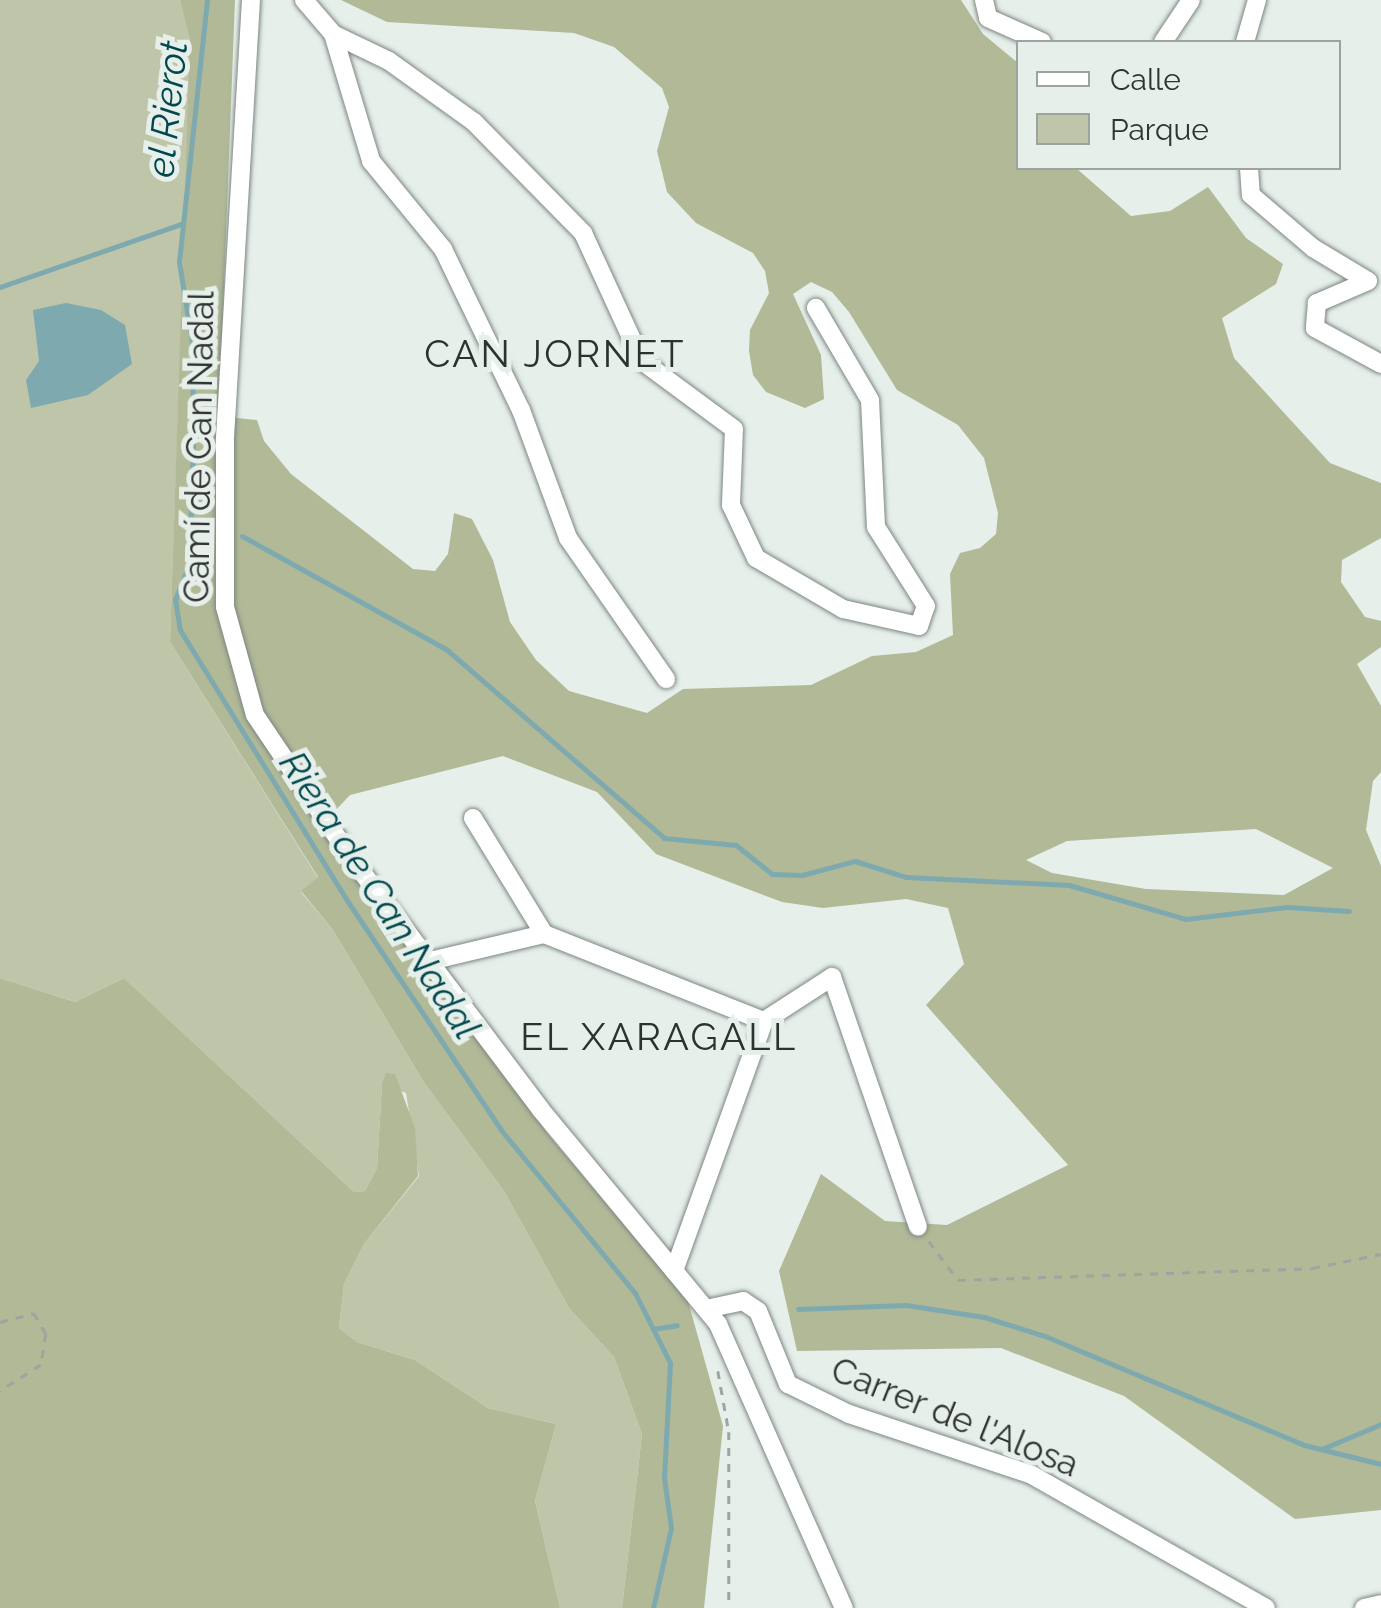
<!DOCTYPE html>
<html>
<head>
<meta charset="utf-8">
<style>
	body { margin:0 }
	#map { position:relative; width:1381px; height:1608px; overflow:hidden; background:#e6efea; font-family:Raleway,sans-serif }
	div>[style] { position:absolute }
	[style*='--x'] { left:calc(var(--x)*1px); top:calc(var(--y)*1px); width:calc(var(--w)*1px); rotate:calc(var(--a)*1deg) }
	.green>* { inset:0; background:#bec5a8 }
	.forest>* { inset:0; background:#b1b997 }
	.water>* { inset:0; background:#7eaaaf }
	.stream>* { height:5px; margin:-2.5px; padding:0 2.5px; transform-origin:2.5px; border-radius:2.5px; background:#7eaaaf }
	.path>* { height:2.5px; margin-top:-1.25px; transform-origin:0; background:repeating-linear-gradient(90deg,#9ea5a1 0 8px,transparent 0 16px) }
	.roads { filter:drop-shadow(0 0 2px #7d8681) drop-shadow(0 0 2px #7d8681) }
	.minor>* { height:18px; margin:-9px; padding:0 9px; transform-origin:9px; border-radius:9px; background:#fff }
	span { translate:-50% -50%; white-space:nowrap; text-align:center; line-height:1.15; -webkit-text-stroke:10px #e6efea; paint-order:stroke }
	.street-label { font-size:35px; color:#303331 }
	.water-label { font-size:38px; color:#01484e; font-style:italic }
	.neighbourhood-label { font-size:38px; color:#2c332f; letter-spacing:2.5px }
	.legend { position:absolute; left:1016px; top:40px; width:325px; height:130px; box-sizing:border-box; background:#e6efea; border:2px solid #9da4a0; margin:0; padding:12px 18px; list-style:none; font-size:30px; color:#303331 }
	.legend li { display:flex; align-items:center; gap:20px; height:50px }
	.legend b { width:50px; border:2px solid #9da4a0 }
</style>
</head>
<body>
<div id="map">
	<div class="green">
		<i style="clip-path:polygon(0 0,180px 0,191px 39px,170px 642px,318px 878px,301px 892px,333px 930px,423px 1081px,504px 1191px,569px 1308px,614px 1357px,642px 1434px,622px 1608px,560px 1608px,535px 1501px,556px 1424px,488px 1408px,415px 1360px,357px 1342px,339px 1328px,344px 1284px,364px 1244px,419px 1176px,406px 1093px,382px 1084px,377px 1168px,365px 1191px,354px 1192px,124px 978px,75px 1002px,0 978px)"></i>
	</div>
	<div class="forest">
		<i style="clip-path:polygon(evenodd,180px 0,235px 0,219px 416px,257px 420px,264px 441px,291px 474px,413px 569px,435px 571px,448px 554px,454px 513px,472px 519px,493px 560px,510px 622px,536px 660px,569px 691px,647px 713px,683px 689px,811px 685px,872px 656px,916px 652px,953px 635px,950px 574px,960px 553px,980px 548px,996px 534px,998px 513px,984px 458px,958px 425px,897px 390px,849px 312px,832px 292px,811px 282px,793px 294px,821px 355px,824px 399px,805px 408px,766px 392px,753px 375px,749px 351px,750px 330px,769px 293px,765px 271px,753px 253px,696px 223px,667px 192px,657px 151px,669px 107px,662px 88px,614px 47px,574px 33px,387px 22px,341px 0,961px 0,983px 34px,1018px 63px,1018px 168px,1076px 168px,1131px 216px,1170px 211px,1208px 187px,1246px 238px,1283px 264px,1276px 284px,1222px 318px,1234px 358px,1330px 463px,1381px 483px,1381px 538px,1342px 560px,1341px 582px,1365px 617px,1381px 621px,1381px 647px,1357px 664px,1381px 706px,1381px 772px,1373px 781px,1366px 830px,1381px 866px,1381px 1510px,1295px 1519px,1124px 1396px,1001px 1348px,797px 1351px,779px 1271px,821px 1174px,885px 1221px,947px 1225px,1068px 1165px,926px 1005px,964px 964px,948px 908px,906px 899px,823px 908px,782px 902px,656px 854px,597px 792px,503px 756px,350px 795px,334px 812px,334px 836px,547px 1133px,688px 1301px,723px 1426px,704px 1608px,622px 1608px,642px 1434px,614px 1357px,569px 1308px,504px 1191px,423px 1081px,333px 930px,301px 891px,318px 877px,170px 642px,190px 39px,180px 0,1256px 829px,1333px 868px,1284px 895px,1146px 889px,1052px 873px,1026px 860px,1067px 841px,1256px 829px)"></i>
		<i style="clip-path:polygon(0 978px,75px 1002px,124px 978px,354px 1192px,365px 1191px,377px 1168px,382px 1084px,386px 1073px,395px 1074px,415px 1128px,418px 1176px,364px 1244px,344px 1284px,339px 1328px,357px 1342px,415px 1360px,488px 1408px,556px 1424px,535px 1501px,560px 1608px,0 1608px)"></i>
	</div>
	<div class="water">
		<i style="clip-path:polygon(66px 303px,101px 310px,125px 325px,132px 364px,88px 395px,31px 408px,26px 380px,39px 361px,33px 310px)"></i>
	</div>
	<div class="stream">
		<i style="--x:207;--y:0;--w:263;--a:96.1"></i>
		<i style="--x:179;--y:262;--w:81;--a:80.8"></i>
		<i style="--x:192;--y:342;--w:103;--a:89.4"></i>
		<i style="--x:193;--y:445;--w:120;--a:91.9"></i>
		<i style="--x:189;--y:565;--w:37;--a:112"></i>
		<i style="--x:175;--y:599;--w:31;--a:81"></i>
		<i style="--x:180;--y:630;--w:316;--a:58.3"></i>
		<i style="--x:346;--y:899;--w:278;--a:56.1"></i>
		<i style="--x:501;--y:1130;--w:211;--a:50.6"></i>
		<i style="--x:635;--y:1293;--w:78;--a:63.4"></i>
		<i style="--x:670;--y:1363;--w:115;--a:93"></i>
		<i style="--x:664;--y:1478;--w:50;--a:82"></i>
		<i style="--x:671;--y:1528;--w:82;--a:102.7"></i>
		<i style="--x:0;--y:287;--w:192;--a:-19.2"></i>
		<i style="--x:190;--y:527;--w:17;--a:7"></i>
		<i style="--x:242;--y:536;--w:233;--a:29"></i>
		<i style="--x:446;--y:649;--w:289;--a:40.9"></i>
		<i style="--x:664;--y:838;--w:72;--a:5.6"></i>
		<i style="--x:736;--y:845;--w:46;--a:38.9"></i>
		<i style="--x:772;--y:874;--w:30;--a:2"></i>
		<i style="--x:802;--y:875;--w:55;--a:-14.8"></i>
		<i style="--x:855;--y:861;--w:53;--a:17.4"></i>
		<i style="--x:906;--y:877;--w:163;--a:2.8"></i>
		<i style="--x:1069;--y:885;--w:122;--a:16.2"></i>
		<i style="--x:1186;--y:919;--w:102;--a:-6.8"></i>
		<i style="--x:1287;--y:907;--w:62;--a:3.7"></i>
		<i style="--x:798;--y:1309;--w:108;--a:-2.1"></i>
		<i style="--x:906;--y:1305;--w:79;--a:8.7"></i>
		<i style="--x:984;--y:1317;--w:64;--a:17.3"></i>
		<i style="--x:1045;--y:1336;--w:281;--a:22.8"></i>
		<i style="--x:1304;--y:1445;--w:79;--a:13.9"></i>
		<i style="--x:653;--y:1329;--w:24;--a:-9"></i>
		<i style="--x:1324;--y:1448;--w:62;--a:-22.8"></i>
	</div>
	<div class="path">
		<i style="--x:929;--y:1241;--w:49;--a:53.4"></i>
		<i style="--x:958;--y:1280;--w:354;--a:-1.9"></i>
		<i style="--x:1312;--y:1268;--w:70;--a:-11.5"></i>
		<i style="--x:0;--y:1322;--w:35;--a:-15"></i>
		<i style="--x:34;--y:1313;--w:24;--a:60"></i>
		<i style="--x:46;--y:1334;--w:31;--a:99"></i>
		<i style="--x:41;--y:1365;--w:49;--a:147.6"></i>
		<i style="--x:718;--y:1371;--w:62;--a:79.8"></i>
		<i style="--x:729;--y:1432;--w:176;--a:90"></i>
	</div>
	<div class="roads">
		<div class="minor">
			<i style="--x:251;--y:0;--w:442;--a:93.4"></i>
			<i style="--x:225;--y:441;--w:166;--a:90"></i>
			<i style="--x:225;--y:607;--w:112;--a:74.5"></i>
			<i style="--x:255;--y:715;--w:169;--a:56.1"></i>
			<i style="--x:349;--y:855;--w:319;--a:53"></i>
			<i style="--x:541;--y:1110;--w:278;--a:50.4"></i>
			<i style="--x:718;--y:1324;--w:311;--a:66.1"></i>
			<i style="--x:304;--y:0;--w:45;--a:49.5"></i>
			<i style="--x:333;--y:34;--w:133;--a:73.3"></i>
			<i style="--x:371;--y:161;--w:114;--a:50.7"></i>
			<i style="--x:443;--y:249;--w:179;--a:64.2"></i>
			<i style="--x:521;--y:410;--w:136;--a:69.8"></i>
			<i style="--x:568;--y:538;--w:172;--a:55.2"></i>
			<i style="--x:984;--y:0;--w:18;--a:77"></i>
			<i style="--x:988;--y:18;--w:59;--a:24"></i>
			<i style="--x:333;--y:34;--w:62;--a:25.7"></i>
			<i style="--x:389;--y:61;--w:105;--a:35.7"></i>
			<i style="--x:474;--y:122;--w:156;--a:45.5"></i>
			<i style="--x:583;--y:233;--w:141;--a:65.3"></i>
			<i style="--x:642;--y:361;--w:114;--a:36.5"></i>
			<i style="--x:734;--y:429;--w:76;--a:92.3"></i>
			<i style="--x:731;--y:505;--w:59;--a:64.7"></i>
			<i style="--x:756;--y:558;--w:101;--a:30.4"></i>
			<i style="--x:843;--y:609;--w:78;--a:12.6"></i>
			<i style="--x:919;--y:626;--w:21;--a:-71"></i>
			<i style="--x:926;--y:606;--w:93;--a:-122.3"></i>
			<i style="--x:876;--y:527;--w:127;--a:-92.7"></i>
			<i style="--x:870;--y:400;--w:107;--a:-120.4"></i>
			<i style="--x:1163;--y:42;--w:50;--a:-56.3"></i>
			<i style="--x:1245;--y:42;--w:44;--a:-74.1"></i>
			<i style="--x:1249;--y:168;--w:27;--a:86"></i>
			<i style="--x:1251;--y:195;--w:82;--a:40.5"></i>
			<i style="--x:1313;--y:248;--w:64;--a:31"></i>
			<i style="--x:1368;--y:281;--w:56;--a:156.7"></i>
			<i style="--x:1317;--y:303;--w:25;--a:95"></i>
			<i style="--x:1315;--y:328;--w:75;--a:28.6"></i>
			<i style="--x:473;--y:818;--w:136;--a:58.5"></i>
			<i style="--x:430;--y:961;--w:117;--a:-13.3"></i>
			<i style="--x:544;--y:934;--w:237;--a:21.6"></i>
			<i style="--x:674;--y:1271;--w:266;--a:-70.2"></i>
			<i style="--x:764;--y:1021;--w:81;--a:-32.9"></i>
			<i style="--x:832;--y:977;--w:264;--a:71"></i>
			<i style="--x:706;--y:1309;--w:38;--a:-12"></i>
			<i style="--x:743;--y:1301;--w:18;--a:34"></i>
			<i style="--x:758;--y:1311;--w:79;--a:67.7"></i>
			<i style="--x:788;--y:1384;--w:68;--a:26.2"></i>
			<i style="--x:849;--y:1414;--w:193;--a:18.4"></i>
			<i style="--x:1032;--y:1475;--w:269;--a:29.6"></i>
			<i style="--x:1364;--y:1608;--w:17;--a:-13"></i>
		</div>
	</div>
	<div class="street-label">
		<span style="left:199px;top:447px;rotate:-89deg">Camí de Can Nadal</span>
		<span style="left:955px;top:1417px;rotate:22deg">Carrer de l'Alosa</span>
	</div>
	<div class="water-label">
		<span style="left:167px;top:109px;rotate:-84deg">el Rierot</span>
		<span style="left:380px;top:895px;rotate:57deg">Riera de Can Nadal</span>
	</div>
	<div class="neighbourhood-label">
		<span style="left:555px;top:354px">CAN JORNET</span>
		<span style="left:659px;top:1037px">EL XARAGALL</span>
	</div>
	<ul class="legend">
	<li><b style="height:12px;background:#fff"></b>Calle</li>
	<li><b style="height:28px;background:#bec5a8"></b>Parque</li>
	</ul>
</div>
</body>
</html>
